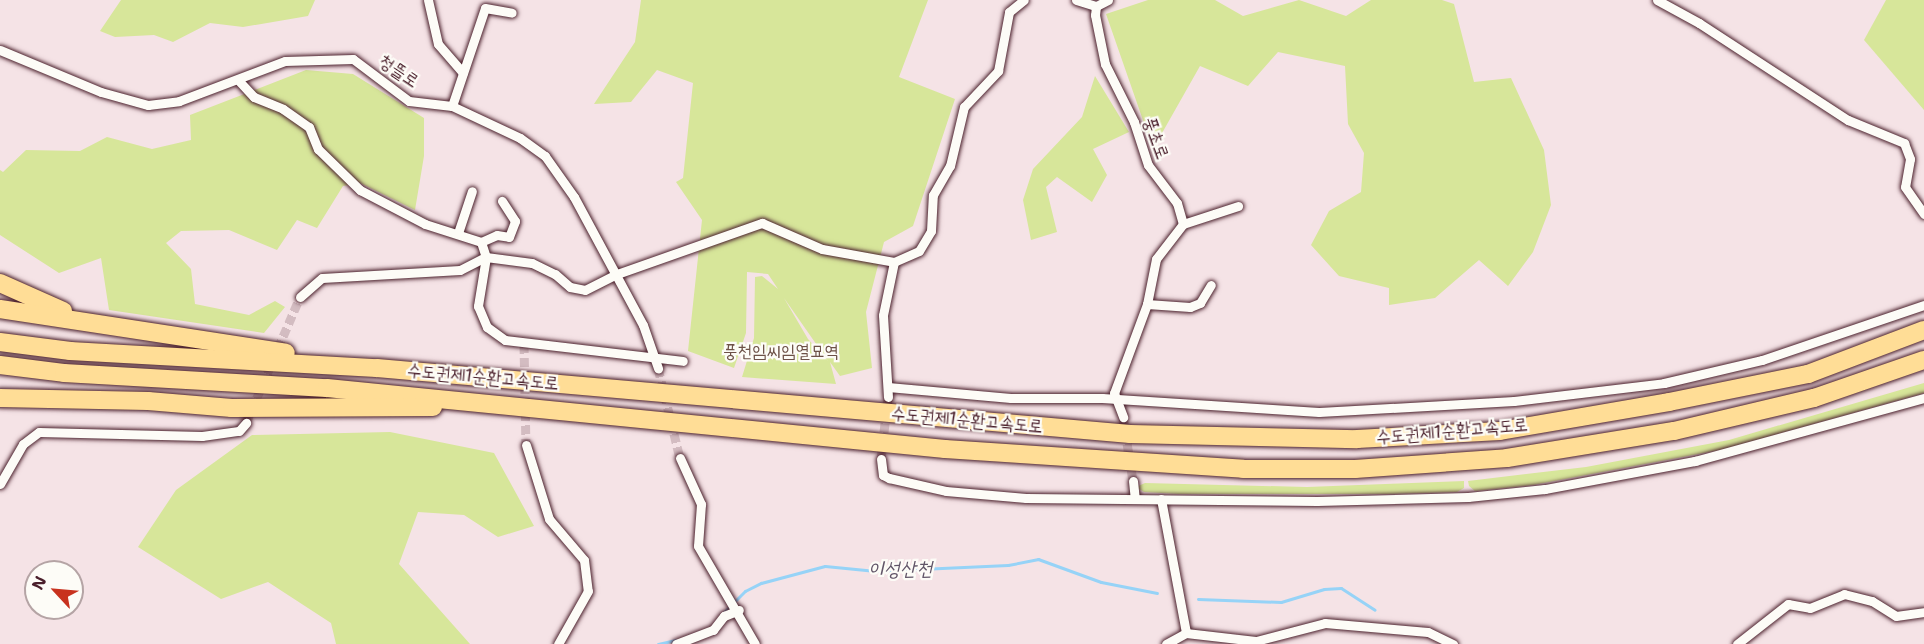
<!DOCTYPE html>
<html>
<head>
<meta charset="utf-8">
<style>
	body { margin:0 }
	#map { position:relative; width:1924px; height:644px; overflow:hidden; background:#f5e3e6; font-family:"Shantell Sans","Poor Story",sans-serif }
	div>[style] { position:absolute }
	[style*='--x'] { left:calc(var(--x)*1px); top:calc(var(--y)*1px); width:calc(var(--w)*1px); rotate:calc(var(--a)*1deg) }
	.green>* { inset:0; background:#d7e69a }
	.stream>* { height:3px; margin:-1.5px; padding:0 1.5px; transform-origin:1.5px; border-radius:1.5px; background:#96d3f7 }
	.street-tunnel>* { height:9px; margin-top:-4.5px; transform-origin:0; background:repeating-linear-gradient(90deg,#d3bcc1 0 9px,transparent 0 13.5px) }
	.roads { filter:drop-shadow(0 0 2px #4a1f2b) drop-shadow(0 0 2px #4a1f2b) }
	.street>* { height:9px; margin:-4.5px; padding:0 4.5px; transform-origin:4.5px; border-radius:4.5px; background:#fdfcf7 }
	.highway>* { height:18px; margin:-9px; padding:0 9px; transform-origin:9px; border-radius:9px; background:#ffdd96 }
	span { translate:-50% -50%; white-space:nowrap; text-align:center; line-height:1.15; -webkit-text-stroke:4.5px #fdfcf7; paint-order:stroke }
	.street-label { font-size:18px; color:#4a1f2b }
	.park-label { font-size:18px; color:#6d5147 }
	.water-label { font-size:20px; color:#615568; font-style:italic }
	.north { position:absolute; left:24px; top:560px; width:60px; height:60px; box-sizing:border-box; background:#fdfcf7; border:2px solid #b5a4a5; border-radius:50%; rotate:296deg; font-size:16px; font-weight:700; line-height:24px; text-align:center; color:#4a1f2b }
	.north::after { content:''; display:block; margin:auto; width:21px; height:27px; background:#c8321e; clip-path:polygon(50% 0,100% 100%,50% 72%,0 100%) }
</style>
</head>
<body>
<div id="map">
	<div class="green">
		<i style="clip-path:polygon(121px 0,315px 0,308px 16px,243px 27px,210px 23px,173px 42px,154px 35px,115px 37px,100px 31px)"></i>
		<i style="clip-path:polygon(evenodd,641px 0,928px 0,899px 77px,955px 99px,913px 226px,884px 242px,866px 312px,872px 368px,840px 376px,830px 362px,836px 384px,742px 377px,754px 338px,755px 277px,762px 276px,778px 289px,768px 274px,747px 272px,746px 333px,734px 368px,688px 351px,702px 220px,676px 182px,683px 178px,693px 83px,657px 70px,631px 102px,594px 104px,635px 42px,641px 0,784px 298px,828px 361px,808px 339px,784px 298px)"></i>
		<i style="clip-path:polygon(1148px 0,1215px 0,1243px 16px,1299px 0,1346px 16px,1371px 0,1442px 0,1454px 4px,1474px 82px,1511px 78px,1544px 150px,1551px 205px,1533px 252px,1508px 286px,1479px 260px,1435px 298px,1389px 305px,1389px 288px,1339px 276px,1311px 245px,1329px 211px,1361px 192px,1364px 153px,1348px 124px,1345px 66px,1278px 52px,1248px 86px,1200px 66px,1153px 149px,1106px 14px)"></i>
		<i style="clip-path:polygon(1886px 0,1924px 0,1924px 110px,1864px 40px)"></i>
		<i style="clip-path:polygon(306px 70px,353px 74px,424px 118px,424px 156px,415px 210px,360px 183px,343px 186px,317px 228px,297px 220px,277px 250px,229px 230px,181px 231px,166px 243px,191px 269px,195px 304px,249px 315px,275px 301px,285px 307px,264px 333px,109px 310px,101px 258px,59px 273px,0 235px,0 170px,3px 172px,26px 150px,80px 151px,107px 137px,152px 149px,191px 140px,190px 115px)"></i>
		<i style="clip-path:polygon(1095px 76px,1129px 132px,1093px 149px,1107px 175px,1092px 202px,1057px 177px,1046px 187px,1057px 232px,1031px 240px,1023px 200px,1033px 169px,1082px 117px)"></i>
		<i style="clip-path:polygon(1924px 383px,1924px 393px,1720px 450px,1533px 485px,1475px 491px,1469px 486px,1468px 481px,1586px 467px,1729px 440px)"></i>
		<i style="clip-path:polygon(390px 432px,494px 453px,534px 526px,498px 537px,464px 515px,418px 512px,399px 564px,470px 644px,336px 644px,331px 623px,268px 582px,221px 599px,138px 547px,176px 490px,252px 435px)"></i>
		<i style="clip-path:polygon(1464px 481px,1464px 488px,1457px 492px,1389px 494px,1178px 494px,1144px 492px,1136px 487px,1145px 483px,1307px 487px)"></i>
	</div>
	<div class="stream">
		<i style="--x:1198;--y:599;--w:83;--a:2.1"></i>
		<i style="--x:1281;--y:602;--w:45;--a:-16.8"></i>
		<i style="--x:1324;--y:589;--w:17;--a:-3"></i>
		<i style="--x:1341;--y:588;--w:40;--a:32.9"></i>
		<i style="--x:724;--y:612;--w:30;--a:-45"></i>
		<i style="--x:745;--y:591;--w:18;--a:-27"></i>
		<i style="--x:761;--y:583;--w:66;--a:-14.9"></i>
		<i style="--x:825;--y:566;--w:51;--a:5.6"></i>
		<i style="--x:876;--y:571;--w:132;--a:-2.6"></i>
		<i style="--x:1008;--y:565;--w:31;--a:-11"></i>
		<i style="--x:1038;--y:559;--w:67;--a:20.1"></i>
		<i style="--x:1101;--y:582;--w:57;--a:11.1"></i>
		<i style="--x:658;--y:644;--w:18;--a:-13"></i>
	</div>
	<div class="street-tunnel">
		<i style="--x:524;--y:344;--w:101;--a:88.9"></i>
		<i style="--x:658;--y:368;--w:93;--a:76.3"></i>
		<i style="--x:1123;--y:417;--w:65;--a:81.1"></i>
		<i style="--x:246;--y:423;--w:137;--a:-66.8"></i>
		<i style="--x:881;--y:459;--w:62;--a:-83.6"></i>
	</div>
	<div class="roads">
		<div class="street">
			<i style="--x:428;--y:0;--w:45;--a:77.2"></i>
			<i style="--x:438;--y:44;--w:38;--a:49"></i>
			<i style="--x:1076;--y:0;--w:21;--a:17"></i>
			<i style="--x:1108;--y:0;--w:13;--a:153"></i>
			<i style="--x:1096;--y:6;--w:9;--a:96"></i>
			<i style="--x:1095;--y:15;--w:50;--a:78.5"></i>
			<i style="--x:1105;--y:64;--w:65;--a:63.4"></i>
			<i style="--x:1134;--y:122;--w:45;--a:72"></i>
			<i style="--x:1148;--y:165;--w:48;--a:52.7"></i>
			<i style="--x:1177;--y:203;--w:22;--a:74"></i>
			<i style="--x:1183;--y:224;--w:44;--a:127.6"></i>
			<i style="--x:1156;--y:259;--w:46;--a:101.3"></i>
			<i style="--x:1147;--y:304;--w:95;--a:110.3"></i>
			<i style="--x:1114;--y:393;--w:26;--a:69"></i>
			<i style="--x:1657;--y:0;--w:48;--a:28.7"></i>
			<i style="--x:1699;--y:23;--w:178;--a:33.1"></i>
			<i style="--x:1848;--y:120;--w:61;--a:22.3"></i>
			<i style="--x:1904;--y:143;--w:17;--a:69"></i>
			<i style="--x:1910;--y:159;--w:28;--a:100"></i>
			<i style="--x:1905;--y:187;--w:33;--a:55"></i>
			<i style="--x:0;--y:50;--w:109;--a:22.6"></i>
			<i style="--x:101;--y:92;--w:49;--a:15.5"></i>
			<i style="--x:148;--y:105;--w:31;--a:-7"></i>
			<i style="--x:179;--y:101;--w:113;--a:-20.7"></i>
			<i style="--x:285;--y:61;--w:68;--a:-1.7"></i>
			<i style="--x:353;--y:59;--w:70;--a:36.9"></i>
			<i style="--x:409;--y:101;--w:43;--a:6.6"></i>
			<i style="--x:452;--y:106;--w:75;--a:25.2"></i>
			<i style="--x:520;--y:138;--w:31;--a:36"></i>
			<i style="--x:545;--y:156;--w:50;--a:54.7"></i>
			<i style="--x:574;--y:197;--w:145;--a:61.7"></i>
			<i style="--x:643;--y:325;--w:46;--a:70.8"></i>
			<i style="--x:239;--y:81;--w:22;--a:47"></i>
			<i style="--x:254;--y:97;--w:31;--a:22"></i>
			<i style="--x:283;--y:109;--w:32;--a:35"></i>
			<i style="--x:309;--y:127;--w:24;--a:68"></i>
			<i style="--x:318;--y:149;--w:59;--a:44.3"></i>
			<i style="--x:360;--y:190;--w:73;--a:27.6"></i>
			<i style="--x:425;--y:224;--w:59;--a:17.8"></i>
			<i style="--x:481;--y:242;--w:16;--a:72"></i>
			<i style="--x:486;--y:257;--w:50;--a:99.3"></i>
			<i style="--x:478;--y:306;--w:23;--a:67"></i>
			<i style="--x:487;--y:327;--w:22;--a:36"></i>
			<i style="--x:505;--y:340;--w:179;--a:6.7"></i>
			<i style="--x:452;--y:106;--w:103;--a:-71.4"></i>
			<i style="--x:485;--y:8;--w:27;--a:10"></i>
			<i style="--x:1183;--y:224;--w:58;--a:-18.1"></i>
			<i style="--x:458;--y:233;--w:44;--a:-71.6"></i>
			<i style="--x:481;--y:242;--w:17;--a:-24"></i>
			<i style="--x:497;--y:235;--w:12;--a:9"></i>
			<i style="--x:509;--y:237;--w:17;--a:-69"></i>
			<i style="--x:515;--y:221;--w:24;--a:-123"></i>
			<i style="--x:300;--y:297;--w:29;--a:-41"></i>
			<i style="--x:322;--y:278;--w:138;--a:-3.3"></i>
			<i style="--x:460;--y:270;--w:29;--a:-27"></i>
			<i style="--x:486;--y:257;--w:46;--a:7.4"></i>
			<i style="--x:532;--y:263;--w:25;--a:26"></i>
			<i style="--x:555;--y:274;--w:20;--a:41"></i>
			<i style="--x:570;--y:287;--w:15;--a:11"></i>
			<i style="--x:585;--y:290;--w:36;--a:-27"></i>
			<i style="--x:617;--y:274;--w:154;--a:-19.4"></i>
			<i style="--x:762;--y:223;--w:65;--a:23.4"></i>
			<i style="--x:822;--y:249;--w:73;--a:10.2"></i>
			<i style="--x:894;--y:262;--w:27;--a:-24"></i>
			<i style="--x:919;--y:251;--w:23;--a:-59"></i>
			<i style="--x:931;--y:231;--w:36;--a:-87"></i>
			<i style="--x:933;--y:195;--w:34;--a:-60"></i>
			<i style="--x:950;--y:166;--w:61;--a:-76.7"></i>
			<i style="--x:964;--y:107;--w:50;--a:-46.6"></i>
			<i style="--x:998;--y:71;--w:60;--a:-79.4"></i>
			<i style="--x:1009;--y:12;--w:19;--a:-39"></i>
			<i style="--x:1147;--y:304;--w:43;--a:4"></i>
			<i style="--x:1190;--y:307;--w:11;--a:-22"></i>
			<i style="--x:1200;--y:303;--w:21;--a:-59"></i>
			<i style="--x:888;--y:387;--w:123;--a:5.1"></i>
			<i style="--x:1011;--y:398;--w:91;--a:0"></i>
			<i style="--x:1102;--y:398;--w:217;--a:3.7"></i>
			<i style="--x:1319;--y:412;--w:195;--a:-3.2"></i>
			<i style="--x:1514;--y:401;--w:151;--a:-6.8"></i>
			<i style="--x:1664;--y:383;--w:101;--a:-13.2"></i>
			<i style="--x:1762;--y:360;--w:171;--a:-18.8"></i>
			<i style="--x:888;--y:397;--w:82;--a:-93.5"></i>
			<i style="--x:883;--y:315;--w:54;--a:-78.3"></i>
			<i style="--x:526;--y:445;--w:77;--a:72.7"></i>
			<i style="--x:549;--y:519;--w:54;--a:49.5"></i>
			<i style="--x:584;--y:560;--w:31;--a:83"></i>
			<i style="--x:588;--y:591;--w:61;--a:119.5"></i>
			<i style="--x:680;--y:458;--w:51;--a:65.5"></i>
			<i style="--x:701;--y:504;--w:42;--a:94.1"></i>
			<i style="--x:698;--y:546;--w:113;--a:59.8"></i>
			<i style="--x:881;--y:459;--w:16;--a:83"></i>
			<i style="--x:883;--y:475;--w:7;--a:27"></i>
			<i style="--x:889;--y:478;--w:58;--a:12.8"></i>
			<i style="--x:946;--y:491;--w:80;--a:5"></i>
			<i style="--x:1026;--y:498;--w:291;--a:0.6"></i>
			<i style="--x:1317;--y:501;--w:151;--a:-1.5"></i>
			<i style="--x:1468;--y:497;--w:77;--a:-5.9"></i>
			<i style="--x:1545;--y:489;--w:153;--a:-10.6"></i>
			<i style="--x:1695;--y:461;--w:238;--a:-15.4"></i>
			<i style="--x:1133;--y:481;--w:18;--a:84"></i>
			<i style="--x:0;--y:484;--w:46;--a:-60.1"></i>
			<i style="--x:23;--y:444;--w:20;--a:-37"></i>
			<i style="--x:39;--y:432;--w:163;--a:1.4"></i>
			<i style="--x:202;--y:436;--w:37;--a:-8"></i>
			<i style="--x:239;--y:431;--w:11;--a:-49"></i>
			<i style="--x:1161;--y:499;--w:136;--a:79.4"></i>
			<i style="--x:676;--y:644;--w:40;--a:-21"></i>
			<i style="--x:713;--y:630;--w:18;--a:-52"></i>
			<i style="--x:724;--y:616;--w:16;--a:-22"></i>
			<i style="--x:1166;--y:644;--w:23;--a:-29"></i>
			<i style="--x:1186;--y:633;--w:70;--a:6.5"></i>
			<i style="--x:1256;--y:641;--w:71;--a:-14.6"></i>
			<i style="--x:1325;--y:623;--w:103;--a:5"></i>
			<i style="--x:1428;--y:632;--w:28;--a:26"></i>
			<i style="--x:1737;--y:644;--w:65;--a:-38.1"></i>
			<i style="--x:1788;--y:604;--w:22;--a:10"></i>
			<i style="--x:1810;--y:608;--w:37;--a:-22"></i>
			<i style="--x:1844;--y:594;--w:29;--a:14"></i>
			<i style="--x:1872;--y:601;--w:28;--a:32"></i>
			<i style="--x:1896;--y:616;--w:28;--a:-8"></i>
		</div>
		<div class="highway">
			<i style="--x:0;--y:283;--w:69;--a:24"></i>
			<i style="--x:0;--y:309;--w:289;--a:8.7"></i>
			<i style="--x:0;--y:342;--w:71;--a:7.3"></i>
			<i style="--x:70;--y:351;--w:307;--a:3.2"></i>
			<i style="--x:377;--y:368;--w:756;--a:5.01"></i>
			<i style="--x:1130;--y:434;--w:227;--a:1.3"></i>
			<i style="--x:1357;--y:439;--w:143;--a:-3.2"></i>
			<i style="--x:1500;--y:431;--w:171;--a:-9.7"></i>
			<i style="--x:1669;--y:402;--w:142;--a:-11.4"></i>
			<i style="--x:1808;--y:374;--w:124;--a:-20.8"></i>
			<i style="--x:0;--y:365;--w:64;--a:7.1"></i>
			<i style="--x:64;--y:373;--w:263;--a:3.3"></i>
			<i style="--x:327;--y:388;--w:621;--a:5.64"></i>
			<i style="--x:945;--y:449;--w:299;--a:3.8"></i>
			<i style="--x:1243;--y:469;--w:112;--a:0"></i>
			<i style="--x:1355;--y:469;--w:152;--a:-4.1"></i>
			<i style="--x:1507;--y:458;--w:169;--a:-9.2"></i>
			<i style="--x:1674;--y:431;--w:144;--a:-13.3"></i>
			<i style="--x:1814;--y:398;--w:116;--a:-19.1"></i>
			<i style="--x:0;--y:398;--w:148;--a:1.2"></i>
			<i style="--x:148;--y:401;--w:84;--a:4.8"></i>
			<i style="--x:232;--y:408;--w:201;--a:-0.3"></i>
		</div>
	</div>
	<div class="street-label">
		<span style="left:399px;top:71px;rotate:34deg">청뜰로</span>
		<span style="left:1156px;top:138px;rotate:70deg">풍초로</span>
		<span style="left:483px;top:377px;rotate:5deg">수도권제1순환고속도로</span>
		<span style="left:967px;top:420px;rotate:5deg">수도권제1순환고속도로</span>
		<span style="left:1452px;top:431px;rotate:-5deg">수도권제1순환고속도로</span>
	</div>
	<div class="park-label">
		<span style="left:781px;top:351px">풍천임씨임열묘역</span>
	</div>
	<div class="water-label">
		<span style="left:900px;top:569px;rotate:-1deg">이성산천</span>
	</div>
	<div class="north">N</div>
</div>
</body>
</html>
